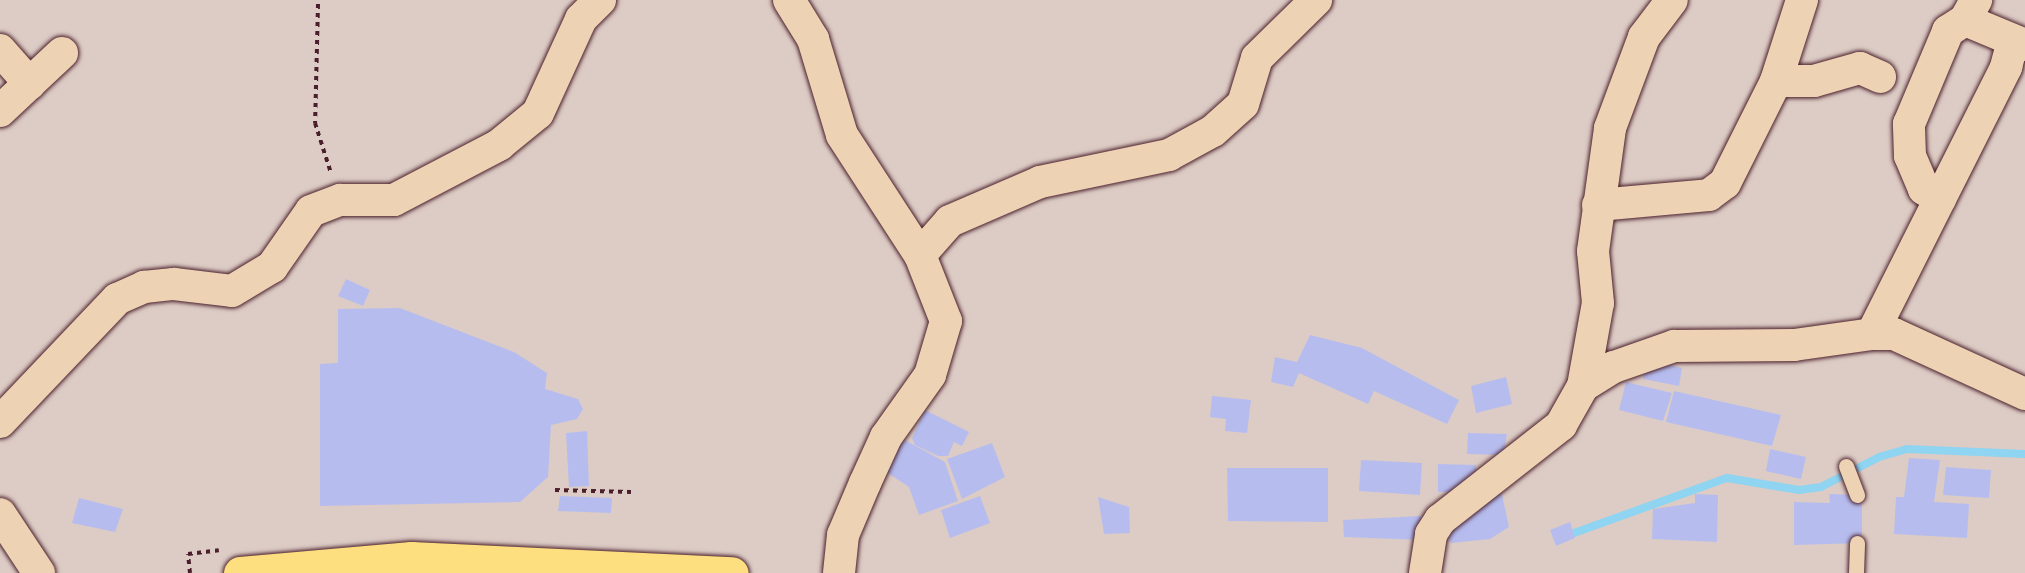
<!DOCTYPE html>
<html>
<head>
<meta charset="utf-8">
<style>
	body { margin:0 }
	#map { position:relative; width:2025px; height:573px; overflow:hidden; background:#ddccc5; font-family:Dekko,sans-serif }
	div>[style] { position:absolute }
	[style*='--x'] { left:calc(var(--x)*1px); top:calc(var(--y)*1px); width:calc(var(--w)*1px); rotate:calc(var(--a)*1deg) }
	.stream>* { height:8px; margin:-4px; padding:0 4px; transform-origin:4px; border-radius:4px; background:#8fd4f1 }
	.building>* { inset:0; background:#b6bdee }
	.path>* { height:4px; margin-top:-2px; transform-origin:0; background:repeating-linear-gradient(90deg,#4a1f2b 0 4.5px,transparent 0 9px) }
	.roads { filter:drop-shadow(0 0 2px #4a1f2b) drop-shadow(0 0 2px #4a1f2b) }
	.service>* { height:15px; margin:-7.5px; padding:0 7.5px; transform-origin:7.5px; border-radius:7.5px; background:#eed2b4 }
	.minor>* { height:32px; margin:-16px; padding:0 16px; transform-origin:16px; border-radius:16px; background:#eed2b4 }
	.trunk>* { height:33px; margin:-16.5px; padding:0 16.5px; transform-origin:16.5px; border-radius:16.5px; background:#fedf80 }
	span { translate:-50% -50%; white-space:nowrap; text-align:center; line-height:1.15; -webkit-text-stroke:5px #eed2b4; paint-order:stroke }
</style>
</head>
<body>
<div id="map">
	<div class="stream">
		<i style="--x:1574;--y:533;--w:163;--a:-19.8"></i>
		<i style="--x:1727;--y:478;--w:73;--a:9.5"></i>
		<i style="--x:1799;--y:490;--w:22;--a:-8"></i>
		<i style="--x:1821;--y:487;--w:65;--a:-27.3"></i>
		<i style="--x:1879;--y:457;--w:29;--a:-16"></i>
		<i style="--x:1907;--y:449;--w:118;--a:2.4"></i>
	</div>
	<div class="building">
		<i style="clip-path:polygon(346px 279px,370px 290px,363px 306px,338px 296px)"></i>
		<i style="clip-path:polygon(400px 308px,514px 352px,547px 373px,545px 389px,578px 399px,583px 409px,577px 419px,551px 425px,548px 477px,520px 502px,320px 506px,320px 364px,338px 363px,338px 309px)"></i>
		<i style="clip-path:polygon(1310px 335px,1362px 348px,1459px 400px,1447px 424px,1374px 391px,1368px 404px,1299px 373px,1293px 387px,1271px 382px,1275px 357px,1297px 362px)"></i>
		<i style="clip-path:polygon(1647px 360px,1682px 368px,1679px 386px,1643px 379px)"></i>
		<i style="clip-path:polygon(1506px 377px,1512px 404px,1476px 413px,1471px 386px)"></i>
		<i style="clip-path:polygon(1626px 382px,1672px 393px,1663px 421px,1619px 410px)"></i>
		<i style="clip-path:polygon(1674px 391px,1781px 415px,1772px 446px,1666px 422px)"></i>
		<i style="clip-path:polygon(1212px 396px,1251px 400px,1247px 433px,1225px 431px,1226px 419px,1210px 417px)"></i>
		<i style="clip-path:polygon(925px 410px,969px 432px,962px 446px,954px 442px,948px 456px,938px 456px,915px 445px,912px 438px)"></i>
		<i style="clip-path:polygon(587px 431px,589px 486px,569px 487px,566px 433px)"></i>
		<i style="clip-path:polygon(1468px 433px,1507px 434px,1503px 455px,1467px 454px)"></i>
		<i style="clip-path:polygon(903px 439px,945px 462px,958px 501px,919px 515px,909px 487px,885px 471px)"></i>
		<i style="clip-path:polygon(992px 443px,1005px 477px,962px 499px,947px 459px)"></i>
		<i style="clip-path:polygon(1770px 449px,1806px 457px,1801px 479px,1766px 471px)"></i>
		<i style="clip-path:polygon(1909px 458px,1940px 460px,1934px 502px,1969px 504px,1967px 538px,1894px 534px,1896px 497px,1904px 497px)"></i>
		<i style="clip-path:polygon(1361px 460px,1422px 463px,1420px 495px,1359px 491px)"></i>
		<i style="clip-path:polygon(1438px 464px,1476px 465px,1476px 484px,1460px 484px,1460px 492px,1438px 492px)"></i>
		<i style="clip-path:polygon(1946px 467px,1991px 470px,1989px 498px,1943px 495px)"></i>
		<i style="clip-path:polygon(1227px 468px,1328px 468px,1328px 522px,1228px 521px)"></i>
		<i style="clip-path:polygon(1501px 490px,1509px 527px,1490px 539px,1451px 543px,1444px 531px)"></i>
		<i style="clip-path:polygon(1695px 494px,1718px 495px,1717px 542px,1652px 539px,1653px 509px,1695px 503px)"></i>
		<i style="clip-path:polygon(1829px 494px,1862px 495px,1862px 543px,1794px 545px,1794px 502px,1830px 503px)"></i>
		<i style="clip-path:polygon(560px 496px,612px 498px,611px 513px,558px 511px)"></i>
		<i style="clip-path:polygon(980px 496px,990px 523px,950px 538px,941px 510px)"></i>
		<i style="clip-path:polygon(1098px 497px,1129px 507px,1130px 533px,1104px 534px)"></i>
		<i style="clip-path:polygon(79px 498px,123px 509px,115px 532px,72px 523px)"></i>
		<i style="clip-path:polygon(1421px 516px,1422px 540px,1344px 537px,1343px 520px)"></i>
		<i style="clip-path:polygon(1570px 522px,1575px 538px,1556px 546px,1550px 530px)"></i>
	</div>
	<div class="path">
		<i style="--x:318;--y:4;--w:119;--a:91.4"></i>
		<i style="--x:315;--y:123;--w:52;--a:72.3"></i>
		<i style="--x:555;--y:490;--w:76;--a:1.5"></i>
		<i style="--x:190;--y:573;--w:19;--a:-96"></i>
		<i style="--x:188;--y:554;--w:31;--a:-7"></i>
	</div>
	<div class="roads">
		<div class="service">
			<i style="--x:1846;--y:466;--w:31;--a:69"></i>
			<i style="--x:1856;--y:573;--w:30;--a:-88"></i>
		</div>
		<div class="minor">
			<i style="--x:789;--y:0;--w:46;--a:58.4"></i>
			<i style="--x:813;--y:39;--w:100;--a:73.2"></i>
			<i style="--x:842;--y:135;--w:143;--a:57"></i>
			<i style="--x:920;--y:255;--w:71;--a:68.5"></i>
			<i style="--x:946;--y:321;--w:56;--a:106.5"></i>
			<i style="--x:930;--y:375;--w:76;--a:125.4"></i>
			<i style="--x:886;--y:437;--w:51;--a:114.5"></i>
			<i style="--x:865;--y:483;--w:56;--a:112.9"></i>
			<i style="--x:843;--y:535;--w:38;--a:96"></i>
			<i style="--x:1965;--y:20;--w:65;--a:22.6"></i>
			<i style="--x:0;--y:50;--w:45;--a:48.6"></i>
			<i style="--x:1776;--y:81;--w:38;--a:0"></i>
			<i style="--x:1814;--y:81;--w:48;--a:-15.8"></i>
			<i style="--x:1860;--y:68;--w:22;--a:24"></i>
			<i style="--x:0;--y:111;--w:85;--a:-43.1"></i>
			<i style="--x:1940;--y:199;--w:19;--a:-148"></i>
			<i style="--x:1924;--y:189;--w:36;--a:-113"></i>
			<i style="--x:1910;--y:156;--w:32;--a:-92"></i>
			<i style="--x:1909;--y:124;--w:101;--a:-67.2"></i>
			<i style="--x:1948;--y:31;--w:20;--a:-33"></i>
			<i style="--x:1965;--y:20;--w:23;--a:-61"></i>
			<i style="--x:1598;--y:205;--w:111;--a:-5.1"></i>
			<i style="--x:1709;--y:195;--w:20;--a:-37"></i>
			<i style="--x:1725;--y:183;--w:114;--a:-63.4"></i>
			<i style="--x:1776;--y:81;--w:85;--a:-72.2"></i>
			<i style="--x:920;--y:255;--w:45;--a:-48.6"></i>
			<i style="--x:950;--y:221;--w:98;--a:-23.4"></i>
			<i style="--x:1040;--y:182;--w:132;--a:-11.8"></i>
			<i style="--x:1169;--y:155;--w:50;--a:-28.6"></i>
			<i style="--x:1213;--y:131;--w:40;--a:-42"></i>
			<i style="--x:1243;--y:104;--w:48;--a:-73.1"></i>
			<i style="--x:1257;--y:58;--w:83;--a:-44.5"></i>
			<i style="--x:1872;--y:334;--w:299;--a:-63.3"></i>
			<i style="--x:2006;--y:67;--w:27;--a:-75"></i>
			<i style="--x:1583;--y:386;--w:36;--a:-32"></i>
			<i style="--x:1614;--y:367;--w:64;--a:-19.3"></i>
			<i style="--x:1674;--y:346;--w:120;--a:-0.5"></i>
			<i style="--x:1794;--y:345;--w:79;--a:-8"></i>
			<i style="--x:1872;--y:334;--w:22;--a:0"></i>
			<i style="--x:1894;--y:334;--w:144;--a:24.6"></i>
			<i style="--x:0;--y:422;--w:170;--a:-46.4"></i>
			<i style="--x:117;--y:299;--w:30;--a:-24"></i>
			<i style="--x:144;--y:287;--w:30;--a:-6"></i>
			<i style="--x:174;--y:284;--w:58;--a:6.9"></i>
			<i style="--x:232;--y:291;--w:47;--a:-31"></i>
			<i style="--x:272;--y:267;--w:68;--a:-55.1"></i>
			<i style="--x:311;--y:211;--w:31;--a:-21"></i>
			<i style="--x:340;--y:200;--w:54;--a:0"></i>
			<i style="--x:394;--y:200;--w:119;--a:-27.6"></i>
			<i style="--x:499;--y:145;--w:50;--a:-39.4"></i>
			<i style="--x:538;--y:113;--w:103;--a:-65.4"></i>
			<i style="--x:581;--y:19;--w:27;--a:-45"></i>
			<i style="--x:0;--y:514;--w:71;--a:56.5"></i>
			<i style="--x:1425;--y:573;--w:39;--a:-81"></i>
			<i style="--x:1431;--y:534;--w:17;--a:-57"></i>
			<i style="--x:1440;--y:520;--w:154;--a:-38.1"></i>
			<i style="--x:1561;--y:425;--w:45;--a:-60.6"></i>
			<i style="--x:1583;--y:386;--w:84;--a:-79.8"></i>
			<i style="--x:1598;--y:303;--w:52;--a:-95.5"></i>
			<i style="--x:1593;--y:251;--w:124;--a:-82.1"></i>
			<i style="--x:1610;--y:128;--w:97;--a:-69.5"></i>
			<i style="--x:1644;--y:37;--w:46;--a:-52.9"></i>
		</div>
		<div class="trunk">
			<i style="--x:240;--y:573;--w:172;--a:-5"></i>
			<i style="--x:411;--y:558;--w:321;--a:2.7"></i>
		</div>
	</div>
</div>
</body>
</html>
